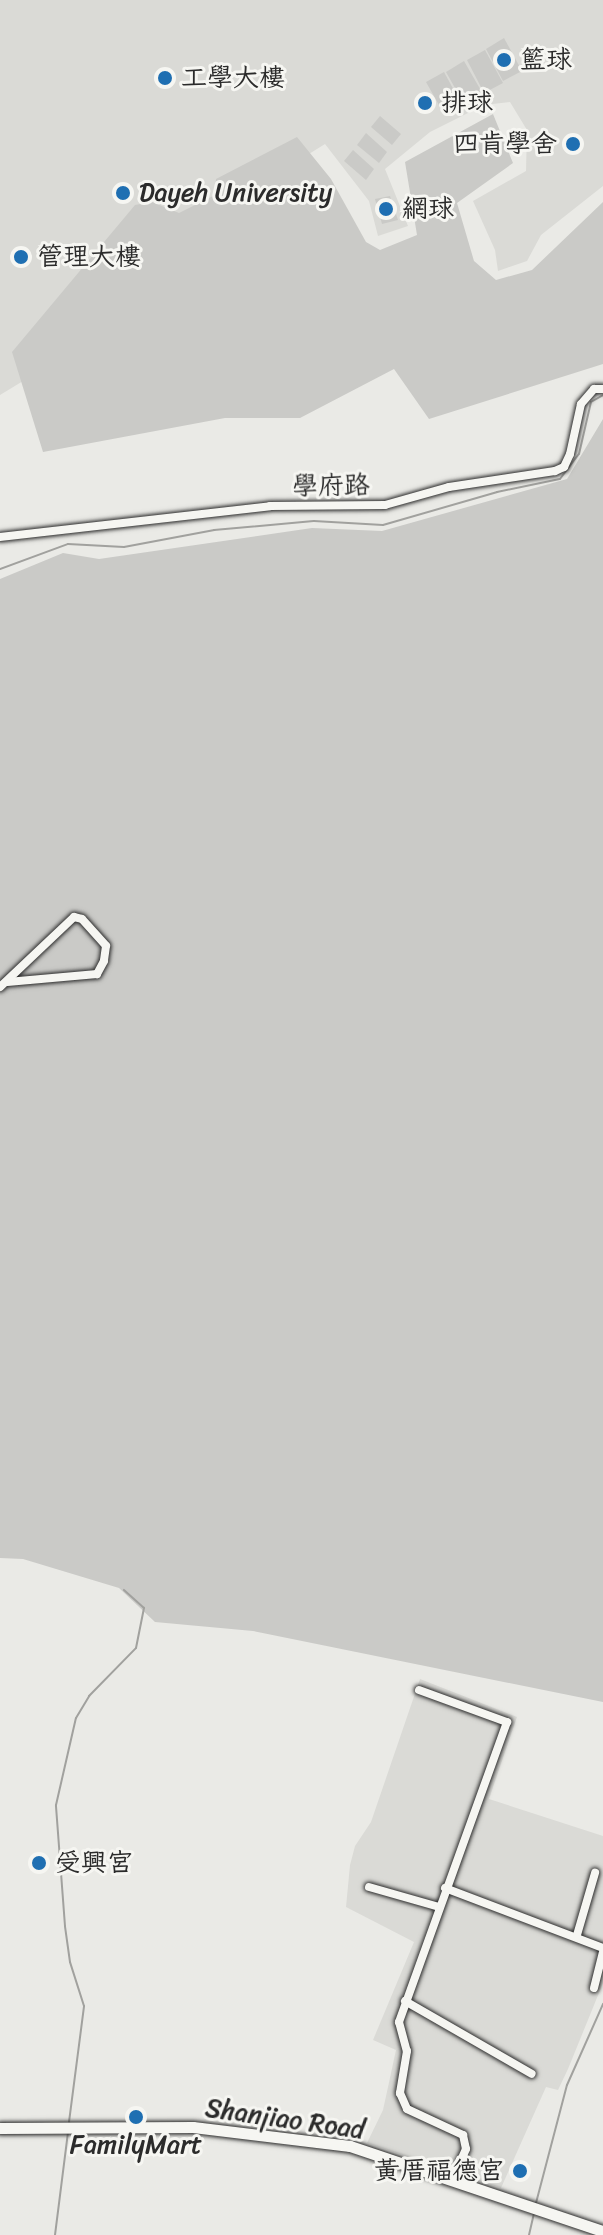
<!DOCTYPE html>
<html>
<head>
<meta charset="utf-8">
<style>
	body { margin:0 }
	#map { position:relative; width:603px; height:2235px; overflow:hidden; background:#eaeae6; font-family:Sriracha,"LXGW WenKai TC",sans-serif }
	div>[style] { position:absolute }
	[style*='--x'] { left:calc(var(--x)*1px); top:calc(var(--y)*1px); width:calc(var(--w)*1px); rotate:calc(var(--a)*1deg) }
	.built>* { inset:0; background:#dadad6 }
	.green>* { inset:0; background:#cacac7 }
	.stream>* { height:2px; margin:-1px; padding:0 1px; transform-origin:1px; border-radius:1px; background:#a1a19e }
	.roads { filter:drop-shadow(0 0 2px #2b2b2b) drop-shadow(0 0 2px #2b2b2b) }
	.street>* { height:8px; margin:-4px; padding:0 4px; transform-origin:4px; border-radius:4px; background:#f6f6f2 }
	.secondary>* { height:11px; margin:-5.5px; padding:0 5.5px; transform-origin:5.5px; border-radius:5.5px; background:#f6f6f2 }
	.dots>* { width:22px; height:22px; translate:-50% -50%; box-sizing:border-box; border:4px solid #f6f6f2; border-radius:50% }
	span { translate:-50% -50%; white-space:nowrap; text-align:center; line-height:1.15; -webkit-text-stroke:6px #f6f6f2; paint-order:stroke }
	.poi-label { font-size:26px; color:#2b2b2b }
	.left { translate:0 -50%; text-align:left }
	.right { translate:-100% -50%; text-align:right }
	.street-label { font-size:26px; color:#2b2b2b }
</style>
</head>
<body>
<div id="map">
	<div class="built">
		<i style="clip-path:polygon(0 0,603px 0,603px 186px,541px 235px,527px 261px,498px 271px,495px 250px,473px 201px,526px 171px,527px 130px,510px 102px,484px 105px,430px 132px,385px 169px,408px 226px,378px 236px,369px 201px,325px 144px,177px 236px,61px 358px,0 395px)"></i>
		<i style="clip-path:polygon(420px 1679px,517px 1717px,489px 1799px,603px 1836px,603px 1983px,568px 2069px,558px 2090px,546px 2087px,501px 2188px,367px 2143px,383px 2110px,396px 2050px,373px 2040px,414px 1942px,346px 1907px,350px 1865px,355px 1846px,371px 1822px)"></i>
	</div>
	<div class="green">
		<i style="clip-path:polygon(504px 38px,522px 71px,503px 81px,486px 49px)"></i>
		<i style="clip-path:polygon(485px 50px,503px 83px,484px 93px,467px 60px)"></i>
		<i style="clip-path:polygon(464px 61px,483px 94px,464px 104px,446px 72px)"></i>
		<i style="clip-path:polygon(444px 72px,462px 105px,444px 114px,426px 82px)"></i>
		<i style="clip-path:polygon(493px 114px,513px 163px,457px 203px,474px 261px,496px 280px,532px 270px,603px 202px,603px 364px,429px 419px,394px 369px,300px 418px,225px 418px,43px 452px,12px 352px,135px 205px,152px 202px,179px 213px,215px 195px,216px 179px,297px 137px,331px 179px,366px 242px,380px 250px,417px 235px,405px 162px)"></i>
		<i style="clip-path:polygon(380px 116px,401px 134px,392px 145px,371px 127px)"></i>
		<i style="clip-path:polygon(366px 133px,387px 152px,379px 163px,357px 145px)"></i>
		<i style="clip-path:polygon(353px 150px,374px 169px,366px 180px,344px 161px)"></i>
		<i style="clip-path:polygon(390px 196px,398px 220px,382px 224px,375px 199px)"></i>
		<i style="clip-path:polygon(603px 419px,603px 1702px,253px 1631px,155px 1622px,119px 1588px,23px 1559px,0 1558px,0 579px,63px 553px,99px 559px,312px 528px,382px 531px,567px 479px)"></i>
	</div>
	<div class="stream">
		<i style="--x:0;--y:569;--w:72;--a:-20.2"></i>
		<i style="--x:68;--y:544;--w:56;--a:3.1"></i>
		<i style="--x:124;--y:547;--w:92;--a:-10.7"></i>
		<i style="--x:214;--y:530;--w:100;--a:-5.1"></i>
		<i style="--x:314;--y:521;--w:69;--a:3.3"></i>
		<i style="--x:383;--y:525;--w:119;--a:-16.1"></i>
		<i style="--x:497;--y:492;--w:64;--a:-11.7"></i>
		<i style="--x:560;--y:479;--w:31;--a:-53"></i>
		<i style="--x:579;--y:454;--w:53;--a:-77"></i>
		<i style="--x:591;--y:402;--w:14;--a:-30"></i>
		<i style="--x:69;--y:2122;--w:117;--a:-82.6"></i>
		<i style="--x:84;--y:2006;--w:46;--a:-107.7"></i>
		<i style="--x:70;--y:1962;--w:36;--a:-98"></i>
		<i style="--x:65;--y:1926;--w:121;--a:-94.3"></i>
		<i style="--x:56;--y:1805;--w:89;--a:-77.1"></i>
		<i style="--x:76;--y:1718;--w:26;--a:-59"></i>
		<i style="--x:89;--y:1696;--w:67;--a:-45.6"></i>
		<i style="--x:136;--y:1648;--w:41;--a:-78.7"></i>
		<i style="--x:144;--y:1608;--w:27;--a:-138"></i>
		<i style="--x:536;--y:2203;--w:122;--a:-75.3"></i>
		<i style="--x:567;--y:2085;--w:89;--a:-66"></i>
		<i style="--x:55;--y:2235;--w:104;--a:-82.8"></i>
		<i style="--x:529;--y:2235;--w:23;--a:-77"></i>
	</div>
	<div class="roads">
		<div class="street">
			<i style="--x:0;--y:537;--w:272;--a:-6.5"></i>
			<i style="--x:270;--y:506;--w:115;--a:-0.5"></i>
			<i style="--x:385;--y:505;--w:66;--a:-15.7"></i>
			<i style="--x:449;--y:487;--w:107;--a:-8.6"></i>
			<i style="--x:555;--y:471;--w:10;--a:-24"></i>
			<i style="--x:564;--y:467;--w:14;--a:-65"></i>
			<i style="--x:570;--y:454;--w:51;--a:-77.6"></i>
			<i style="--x:581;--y:404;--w:20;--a:-49"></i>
			<i style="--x:594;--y:389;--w:9;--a:0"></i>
			<i style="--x:0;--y:987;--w:102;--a:-43.4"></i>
			<i style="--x:74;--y:917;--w:8;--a:14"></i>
			<i style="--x:82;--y:919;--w:36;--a:48"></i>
			<i style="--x:106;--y:946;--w:15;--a:98"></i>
			<i style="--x:104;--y:961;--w:15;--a:118"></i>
			<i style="--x:97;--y:974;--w:90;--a:174.9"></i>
			<i style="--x:419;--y:1690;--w:94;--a:20"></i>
			<i style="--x:507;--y:1722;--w:319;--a:109.8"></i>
			<i style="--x:399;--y:2022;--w:30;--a:75"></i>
			<i style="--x:407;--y:2051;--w:43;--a:99.5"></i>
			<i style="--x:400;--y:2093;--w:17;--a:66"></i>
			<i style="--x:407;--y:2109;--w:62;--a:24.9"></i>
			<i style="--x:463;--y:2135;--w:14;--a:78"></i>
			<i style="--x:466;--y:2149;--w:34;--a:114"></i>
			<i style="--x:369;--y:1887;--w:73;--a:15.9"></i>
			<i style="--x:445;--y:1888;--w:169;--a:20.8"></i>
			<i style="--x:577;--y:1935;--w:65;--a:-73.8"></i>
			<i style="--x:594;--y:1988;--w:36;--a:-76"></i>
			<i style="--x:405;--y:2001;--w:146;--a:29.9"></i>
		</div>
		<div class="secondary">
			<i style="--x:0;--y:2128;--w:193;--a:-0.3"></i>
			<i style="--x:193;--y:2127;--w:158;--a:6.9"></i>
			<i style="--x:350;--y:2146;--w:267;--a:18.6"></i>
		</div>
	</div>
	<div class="dots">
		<i style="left:504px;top:60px;background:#1f6fb2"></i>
		<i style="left:165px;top:78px;background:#1f6fb2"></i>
		<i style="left:425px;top:103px;background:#1f6fb2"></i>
		<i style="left:573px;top:144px;background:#1f6fb2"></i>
		<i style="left:123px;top:193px;background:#1f6fb2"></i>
		<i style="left:386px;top:209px;background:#1f6fb2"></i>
		<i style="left:21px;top:257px;background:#1f6fb2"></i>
		<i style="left:39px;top:1863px;background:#1f6fb2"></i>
		<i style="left:136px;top:2117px;background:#1f6fb2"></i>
		<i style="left:520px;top:2171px;background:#1f6fb2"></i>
	</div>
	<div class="poi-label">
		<span class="left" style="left:520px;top:60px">籃球</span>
		<span class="left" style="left:181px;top:78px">工學大樓</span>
		<span class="left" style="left:441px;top:103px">排球</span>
		<span class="right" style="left:557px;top:144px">四肯學舍</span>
		<span class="left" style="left:139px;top:193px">Dayeh University</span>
		<span class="left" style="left:402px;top:209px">網球</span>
		<span class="left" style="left:37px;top:257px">管理大樓</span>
		<span class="left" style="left:55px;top:1863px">受興宮</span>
		<span style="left:136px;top:2145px">FamilyMart</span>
		<span class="right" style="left:504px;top:2171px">黃厝福德宮</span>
	</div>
	<div class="street-label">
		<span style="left:331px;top:486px;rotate:-1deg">學府路</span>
		<span style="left:285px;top:2119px;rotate:8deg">Shanjiao Road</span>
	</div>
</div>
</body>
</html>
